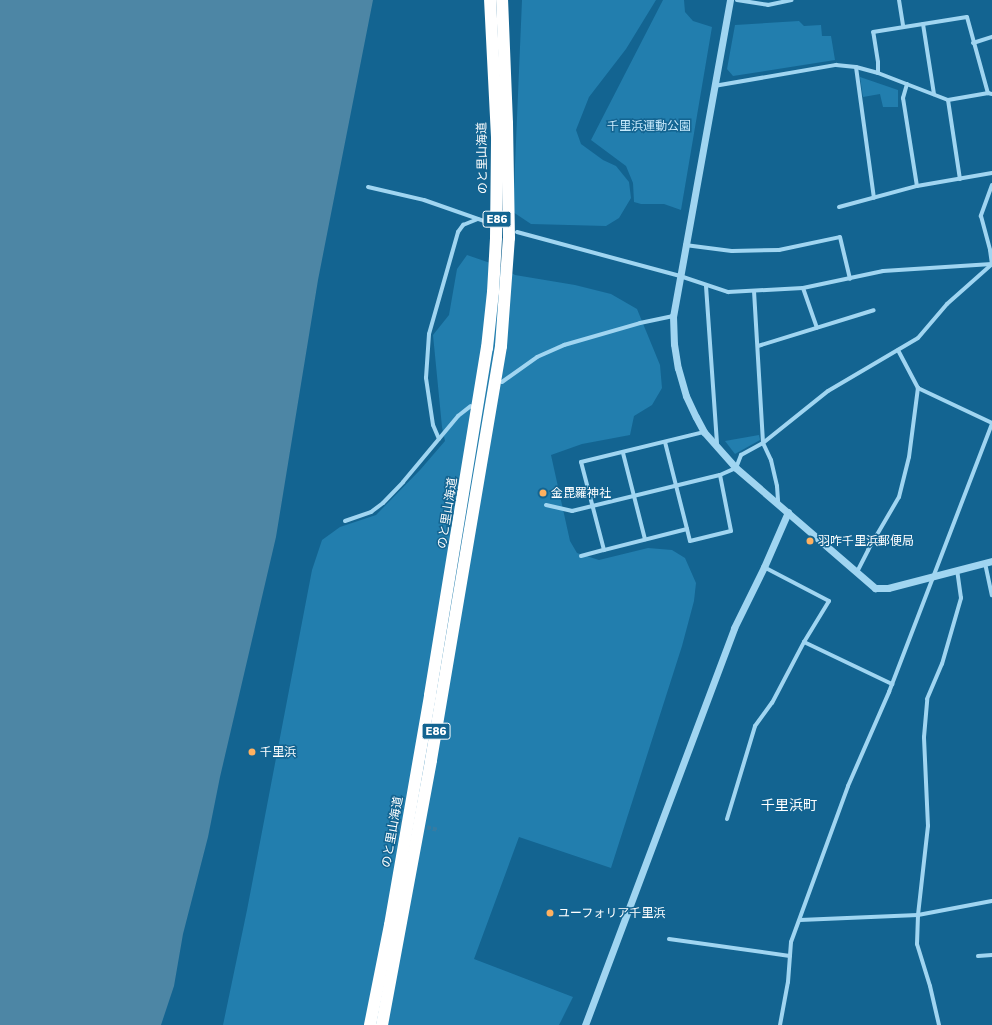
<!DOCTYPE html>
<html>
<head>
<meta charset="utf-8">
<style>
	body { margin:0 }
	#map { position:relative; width:992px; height:1025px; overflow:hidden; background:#136491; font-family:"Golos Text","Noto Sans JP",sans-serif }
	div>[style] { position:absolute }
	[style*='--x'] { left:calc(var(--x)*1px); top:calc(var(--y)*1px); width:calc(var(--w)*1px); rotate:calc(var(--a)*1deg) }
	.green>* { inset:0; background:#227eae }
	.water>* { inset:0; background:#4d86a5 }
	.minor-tunnel>* { height:4px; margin-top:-2px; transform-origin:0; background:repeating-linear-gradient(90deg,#367ba2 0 4px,transparent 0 6px) }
	.minor>* { height:4px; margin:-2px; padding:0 2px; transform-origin:2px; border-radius:2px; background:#a0d5f1 }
	.tertiary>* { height:7px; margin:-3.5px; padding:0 3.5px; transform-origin:3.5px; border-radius:3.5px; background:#a0d5f1 }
	.motorway>* { height:12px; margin:-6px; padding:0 6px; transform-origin:6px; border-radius:6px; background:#fff }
	.dots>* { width:11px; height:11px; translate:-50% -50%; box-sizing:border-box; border:2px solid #136491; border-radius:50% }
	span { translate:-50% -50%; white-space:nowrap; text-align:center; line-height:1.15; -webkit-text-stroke:3px #136491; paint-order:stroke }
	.shield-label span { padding:1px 3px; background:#136491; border:1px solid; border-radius:3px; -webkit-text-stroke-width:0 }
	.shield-label { font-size:11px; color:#fff; font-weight:700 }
	.park-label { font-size:12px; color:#c7eafc }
	.street-label { font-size:12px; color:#fff }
	.poi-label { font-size:12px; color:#fff }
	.left { translate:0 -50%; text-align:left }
	.quarter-label { font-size:14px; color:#fff }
</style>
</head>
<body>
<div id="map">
	<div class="green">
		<i style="clip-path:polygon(522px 0,656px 0,626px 49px,589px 97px,576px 130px,581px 144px,603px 160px,616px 166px,629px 182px,631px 198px,619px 218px,606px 226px,531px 224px,513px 212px)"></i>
		<i style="clip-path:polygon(663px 0,684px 0,685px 12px,693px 21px,712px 27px,681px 210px,664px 204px,641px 204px,634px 202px,633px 183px,626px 166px,591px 140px)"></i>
		<i style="clip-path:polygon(799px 21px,804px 26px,821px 25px,822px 36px,831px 36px,835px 60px,733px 76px,727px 69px,735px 25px)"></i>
		<i style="clip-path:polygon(860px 77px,898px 90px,898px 107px,883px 107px,880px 94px,863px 97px)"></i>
		<i style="clip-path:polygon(467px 255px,499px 266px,515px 275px,575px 285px,611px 294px,637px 309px,660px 365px,662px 388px,652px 405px,634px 416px,630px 435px,582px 444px,551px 455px,570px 541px,577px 553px,599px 560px,648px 548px,672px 550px,685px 558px,696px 583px,694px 601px,682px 646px,611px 868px,519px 837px,474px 959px,573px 997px,559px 1025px,223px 1025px,247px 910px,312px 570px,322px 540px,340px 527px,376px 515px,420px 470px,445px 441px,442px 427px,433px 335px,449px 315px,457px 269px)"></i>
		<i style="clip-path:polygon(759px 435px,760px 440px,735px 454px,725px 441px)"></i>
	</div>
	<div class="water">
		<i style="clip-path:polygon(0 0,373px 0,318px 280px,276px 537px,220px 777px,208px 837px,183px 934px,174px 986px,161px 1025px,0 1025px)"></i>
	</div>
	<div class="minor-tunnel">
		<i style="--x:395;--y:822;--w:11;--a:10"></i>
		<i style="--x:421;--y:826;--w:18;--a:13"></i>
	</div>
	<div class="minor">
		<i style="--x:737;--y:0;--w:31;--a:9"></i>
		<i style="--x:768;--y:5;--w:24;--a:-12"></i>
		<i style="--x:899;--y:0;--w:26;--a:81"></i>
		<i style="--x:923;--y:24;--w:71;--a:81.1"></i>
		<i style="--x:973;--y:43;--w:20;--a:-18"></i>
		<i style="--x:856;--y:67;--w:132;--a:82.2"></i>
		<i style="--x:878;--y:73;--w:11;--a:-90"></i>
		<i style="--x:878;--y:62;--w:30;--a:-99"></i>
		<i style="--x:873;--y:32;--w:95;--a:-9.1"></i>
		<i style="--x:967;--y:17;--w:79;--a:74.6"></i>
		<i style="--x:907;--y:84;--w:15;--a:106"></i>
		<i style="--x:903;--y:98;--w:89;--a:81"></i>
		<i style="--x:714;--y:86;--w:124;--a:-9.8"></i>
		<i style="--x:836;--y:65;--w:20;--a:6"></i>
		<i style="--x:856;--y:67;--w:23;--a:15"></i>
		<i style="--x:878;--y:73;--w:75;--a:21.1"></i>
		<i style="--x:948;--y:100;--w:41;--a:-9.9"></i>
		<i style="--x:988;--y:93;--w:4;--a:14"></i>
		<i style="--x:948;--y:100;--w:80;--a:81.4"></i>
		<i style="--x:992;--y:185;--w:33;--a:110"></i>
		<i style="--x:981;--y:216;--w:35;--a:75"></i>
		<i style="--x:990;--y:250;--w:15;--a:82"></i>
		<i style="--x:368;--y:187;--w:57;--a:13.1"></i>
		<i style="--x:424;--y:200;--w:67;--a:19.2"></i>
		<i style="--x:839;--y:207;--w:81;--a:-15.1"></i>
		<i style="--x:917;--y:186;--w:76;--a:-9.8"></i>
		<i style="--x:517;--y:232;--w:169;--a:15.1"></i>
		<i style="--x:680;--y:276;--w:51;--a:18.4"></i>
		<i style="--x:728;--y:292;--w:75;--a:-3.1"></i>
		<i style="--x:803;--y:288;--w:82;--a:-12"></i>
		<i style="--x:883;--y:271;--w:109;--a:-3.7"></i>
		<i style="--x:685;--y:245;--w:47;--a:7.3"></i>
		<i style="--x:732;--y:251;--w:47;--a:-1.2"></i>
		<i style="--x:779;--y:250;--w:62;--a:-12"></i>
		<i style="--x:840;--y:237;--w:43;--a:76.6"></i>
		<i style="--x:706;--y:286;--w:159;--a:86"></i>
		<i style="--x:803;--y:288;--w:42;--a:70.7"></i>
		<i style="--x:754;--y:291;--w:152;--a:86.6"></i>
		<i style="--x:763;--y:443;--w:19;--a:65"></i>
		<i style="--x:771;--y:460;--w:27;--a:77"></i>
		<i style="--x:777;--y:486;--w:16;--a:86"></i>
		<i style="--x:758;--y:346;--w:121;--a:-17.2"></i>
		<i style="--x:502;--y:382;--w:43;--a:-35.5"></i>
		<i style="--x:537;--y:357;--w:30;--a:-24"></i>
		<i style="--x:564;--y:345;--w:79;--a:-16.1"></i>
		<i style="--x:640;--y:323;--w:34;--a:-12"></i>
		<i style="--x:439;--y:439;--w:15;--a:-113"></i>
		<i style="--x:433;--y:425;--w:48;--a:-98.5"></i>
		<i style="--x:426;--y:378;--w:44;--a:-86.1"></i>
		<i style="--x:429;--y:334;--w:106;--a:-74.1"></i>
		<i style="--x:458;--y:232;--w:9;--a:-54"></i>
		<i style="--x:463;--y:225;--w:16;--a:-22"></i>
		<i style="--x:665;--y:442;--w:90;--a:75.8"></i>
		<i style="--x:687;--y:529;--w:86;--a:165.8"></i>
		<i style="--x:604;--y:550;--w:91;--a:-104.6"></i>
		<i style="--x:581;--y:462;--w:127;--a:-13.7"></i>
		<i style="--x:623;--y:453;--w:89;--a:75.7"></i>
		<i style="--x:546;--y:505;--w:27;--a:13"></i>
		<i style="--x:572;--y:511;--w:152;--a:-13.7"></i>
		<i style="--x:720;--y:475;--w:17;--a:-24"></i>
		<i style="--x:736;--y:468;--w:14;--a:-69"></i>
		<i style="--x:741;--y:455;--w:25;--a:-29"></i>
		<i style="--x:763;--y:443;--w:83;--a:-38.7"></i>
		<i style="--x:828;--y:391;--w:104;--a:-30.5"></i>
		<i style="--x:918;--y:338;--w:45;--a:-49.5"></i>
		<i style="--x:947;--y:304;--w:60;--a:-41.6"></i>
		<i style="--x:345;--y:521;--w:28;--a:-19"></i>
		<i style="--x:371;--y:512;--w:15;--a:-37"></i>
		<i style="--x:383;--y:503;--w:29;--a:-46"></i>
		<i style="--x:403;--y:482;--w:86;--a:-50.2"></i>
		<i style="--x:458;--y:416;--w:16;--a:-38"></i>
		<i style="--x:687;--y:529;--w:12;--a:76"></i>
		<i style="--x:690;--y:541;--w:42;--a:-13.7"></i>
		<i style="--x:731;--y:531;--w:57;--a:-101.1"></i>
		<i style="--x:581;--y:556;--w:24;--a:-15"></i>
		<i style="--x:985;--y:563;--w:33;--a:78"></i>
		<i style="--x:857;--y:572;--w:25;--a:-63"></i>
		<i style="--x:868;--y:550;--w:61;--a:-59.7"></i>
		<i style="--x:899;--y:497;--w:41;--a:-76"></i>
		<i style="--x:909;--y:457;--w:70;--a:-82.6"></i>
		<i style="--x:918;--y:388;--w:43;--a:-117.8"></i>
		<i style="--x:804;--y:642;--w:98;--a:25.5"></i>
		<i style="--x:727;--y:819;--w:97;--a:-73.2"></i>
		<i style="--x:755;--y:726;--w:29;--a:-54"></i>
		<i style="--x:772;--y:703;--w:69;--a:-62.3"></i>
		<i style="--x:804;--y:642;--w:48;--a:-58.6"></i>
		<i style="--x:829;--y:601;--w:73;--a:-152.4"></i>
		<i style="--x:800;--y:920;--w:118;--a:-2.4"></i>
		<i style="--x:918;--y:915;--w:75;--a:-10.7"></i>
		<i style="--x:669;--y:939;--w:122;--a:8"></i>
		<i style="--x:978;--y:956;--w:14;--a:-4"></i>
		<i style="--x:780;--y:1025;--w:44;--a:-79.5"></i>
		<i style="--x:788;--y:982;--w:40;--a:-85.7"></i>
		<i style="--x:791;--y:942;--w:166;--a:-69.9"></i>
		<i style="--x:848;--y:786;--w:103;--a:-66.4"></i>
		<i style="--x:889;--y:692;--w:288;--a:-69"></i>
		<i style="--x:992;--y:423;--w:82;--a:-154.7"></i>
		<i style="--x:939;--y:1025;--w:40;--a:-103"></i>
		<i style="--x:930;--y:986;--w:44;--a:-107.2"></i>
		<i style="--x:917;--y:944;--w:29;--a:-88"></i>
		<i style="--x:918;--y:915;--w:90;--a:-83.6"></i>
		<i style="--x:928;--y:826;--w:89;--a:-92.6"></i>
		<i style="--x:924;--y:737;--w:38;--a:-85"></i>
		<i style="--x:927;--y:699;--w:38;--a:-67"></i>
		<i style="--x:942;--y:664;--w:69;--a:-73.9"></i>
		<i style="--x:961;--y:598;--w:27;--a:-98"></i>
	</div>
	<div class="tertiary">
		<i style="--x:730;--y:0;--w:321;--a:100.2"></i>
		<i style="--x:673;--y:316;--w:28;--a:88"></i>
		<i style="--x:674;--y:344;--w:24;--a:81"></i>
		<i style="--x:678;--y:368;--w:29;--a:74"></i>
		<i style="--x:686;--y:396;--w:23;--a:65"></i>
		<i style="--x:696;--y:417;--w:17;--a:62"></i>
		<i style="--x:704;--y:432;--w:48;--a:48.4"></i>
		<i style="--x:736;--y:468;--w:184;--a:40.8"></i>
		<i style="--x:875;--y:588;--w:13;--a:0"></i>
		<i style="--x:888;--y:588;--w:107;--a:-14.6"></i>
		<i style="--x:585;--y:1025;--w:424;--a:-69.4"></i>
		<i style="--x:734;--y:628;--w:68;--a:-63.8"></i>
		<i style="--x:764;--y:567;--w:60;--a:-66.4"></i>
	</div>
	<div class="motorway">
		<i style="--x:370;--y:1025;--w:102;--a:-78.7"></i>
		<i style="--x:390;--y:925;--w:233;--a:-80.1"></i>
		<i style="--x:430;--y:695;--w:352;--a:-80.7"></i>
		<i style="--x:487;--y:348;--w:56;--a:-83.9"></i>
		<i style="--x:493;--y:292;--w:54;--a:-86.8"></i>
		<i style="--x:496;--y:238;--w:101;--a:-89.4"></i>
		<i style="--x:497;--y:137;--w:137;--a:-92.9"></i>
		<i style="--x:382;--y:1025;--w:269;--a:-79.5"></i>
		<i style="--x:431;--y:760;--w:420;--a:-80.4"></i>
		<i style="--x:501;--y:346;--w:108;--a:-85.8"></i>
		<i style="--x:509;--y:238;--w:115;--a:-91"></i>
		<i style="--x:507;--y:123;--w:123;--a:-92.3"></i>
	</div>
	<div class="dots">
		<i style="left:543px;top:493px;background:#ffb160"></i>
		<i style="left:810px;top:541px;background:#ffb160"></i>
		<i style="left:252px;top:752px;background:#ffb160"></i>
		<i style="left:550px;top:913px;background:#ffb160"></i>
	</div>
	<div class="shield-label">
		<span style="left:497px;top:219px">E86</span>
		<span style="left:436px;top:731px">E86</span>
	</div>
	<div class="park-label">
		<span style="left:649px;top:126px">千里浜運動公園</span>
	</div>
	<div class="street-label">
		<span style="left:482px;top:158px;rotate:-91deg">のと里山海道</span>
		<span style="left:447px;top:513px;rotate:-81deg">のと里山海道</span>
		<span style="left:392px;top:832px;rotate:-80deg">のと里山海道</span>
	</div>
	<div class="poi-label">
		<span class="left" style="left:551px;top:493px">金毘羅神社</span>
		<span class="left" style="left:818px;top:541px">羽咋千里浜郵便局</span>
		<span class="left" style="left:260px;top:752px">千里浜</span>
		<span class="left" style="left:558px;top:913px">ユーフォリア千里浜</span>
	</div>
	<div class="quarter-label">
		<span style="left:789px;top:805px">千里浜町</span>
	</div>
</div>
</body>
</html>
